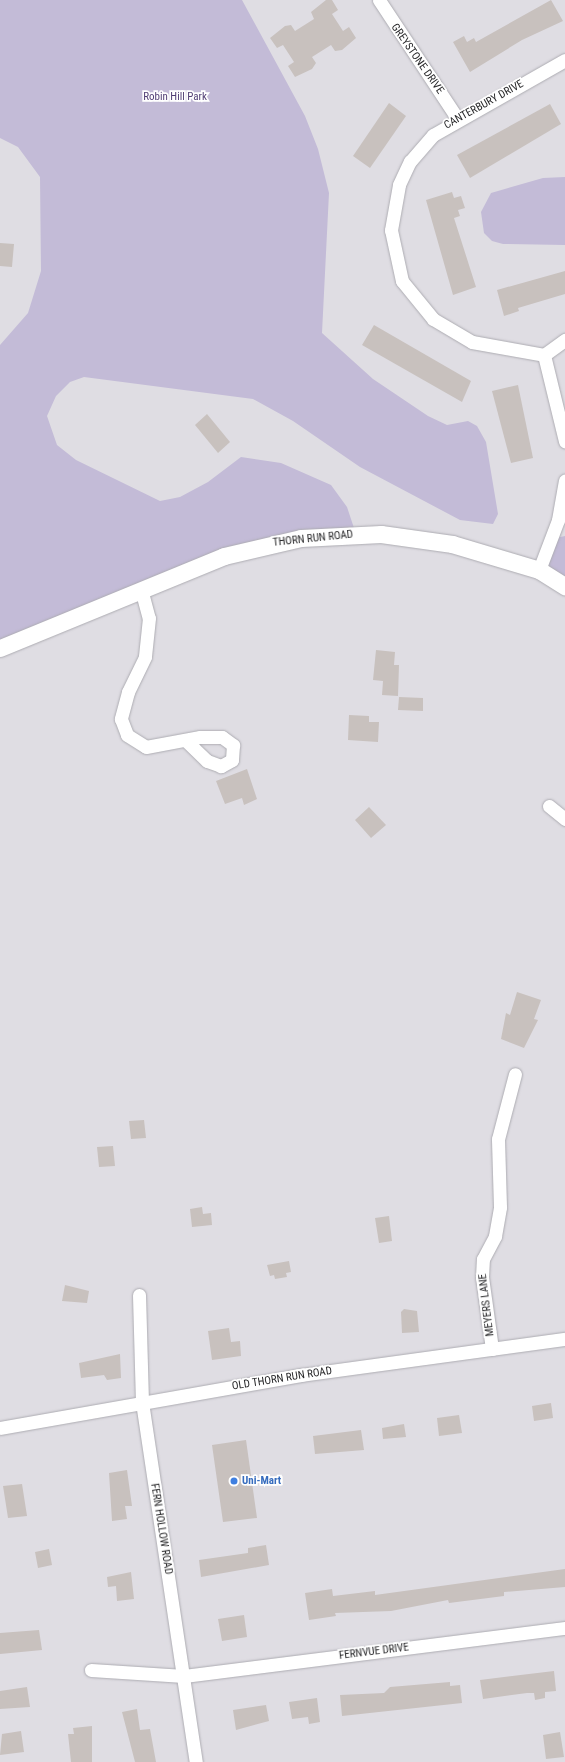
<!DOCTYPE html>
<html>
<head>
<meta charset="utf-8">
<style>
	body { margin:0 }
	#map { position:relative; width:565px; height:1762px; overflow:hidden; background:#dfdde3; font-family:"Roboto Condensed",sans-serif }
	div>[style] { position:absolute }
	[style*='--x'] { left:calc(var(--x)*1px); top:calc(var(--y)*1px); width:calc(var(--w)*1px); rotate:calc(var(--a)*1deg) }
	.green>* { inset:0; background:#c3bbd7 }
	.building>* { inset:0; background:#c8c1be }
	.roads { filter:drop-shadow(0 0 1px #adacb2) drop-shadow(0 0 1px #adacb2) }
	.minor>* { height:13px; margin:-6.5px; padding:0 6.5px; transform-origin:6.5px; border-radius:6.5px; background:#fff }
	.tertiary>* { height:17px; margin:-8.5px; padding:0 8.5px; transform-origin:8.5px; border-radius:8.5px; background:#fff }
	.dots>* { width:11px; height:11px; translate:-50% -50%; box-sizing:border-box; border:2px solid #fff; border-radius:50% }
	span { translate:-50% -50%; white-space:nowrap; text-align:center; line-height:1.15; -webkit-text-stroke:3.5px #fff; paint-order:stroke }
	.street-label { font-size:11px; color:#262628 }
	.park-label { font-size:11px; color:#513e74 }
	.shop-label { font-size:11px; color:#366cbe; font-weight:700 }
	.left { translate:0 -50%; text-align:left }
</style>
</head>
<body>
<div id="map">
	<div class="green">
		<i style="clip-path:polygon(0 0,242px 0,305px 116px,318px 149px,329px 193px,322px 333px,373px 379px,428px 416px,447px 425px,468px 421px,477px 426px,486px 442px,498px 514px,493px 524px,460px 520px,360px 467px,293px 421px,253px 399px,84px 377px,70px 382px,56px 396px,47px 416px,57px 445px,76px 460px,160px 501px,180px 497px,208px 482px,241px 457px,281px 463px,331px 485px,347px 507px,356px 534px,277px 542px,0 648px,0 345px,28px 313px,41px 271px,40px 177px,18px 147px,0 138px)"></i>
		<i style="clip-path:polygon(565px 177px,565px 245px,503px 244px,492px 241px,484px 233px,481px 212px,491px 193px,543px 178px)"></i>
		<i style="clip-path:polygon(565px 536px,565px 586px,539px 570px,551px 539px)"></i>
	</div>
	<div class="building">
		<i style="clip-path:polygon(326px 0,332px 0,338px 10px,332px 14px,343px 31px,349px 27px,356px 38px,342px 50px,335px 51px,331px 45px,312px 57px,316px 63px,312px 69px,295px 77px,288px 66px,294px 62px,283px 45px,277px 48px,270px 38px,285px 26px,291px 25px,295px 31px,314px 19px,311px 12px)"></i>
		<i style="clip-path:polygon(551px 0,563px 21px,522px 40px,470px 72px,453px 42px,464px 36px,467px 42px,474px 38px,476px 42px)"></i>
		<i style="clip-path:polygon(389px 103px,406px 116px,370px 168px,353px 156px)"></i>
		<i style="clip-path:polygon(550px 104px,561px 124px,470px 178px,457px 155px)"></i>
		<i style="clip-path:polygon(452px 192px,454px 198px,461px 196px,465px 208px,458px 210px,460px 216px,454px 218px,476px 287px,453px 295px,426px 200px)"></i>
		<i style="clip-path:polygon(0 243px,14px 244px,12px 267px,0 266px)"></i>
		<i style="clip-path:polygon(565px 271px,565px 294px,518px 308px,519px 311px,504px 316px,497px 290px)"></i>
		<i style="clip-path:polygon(374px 325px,471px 381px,462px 402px,362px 345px)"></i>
		<i style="clip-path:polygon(518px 385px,533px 458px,511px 463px,492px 391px)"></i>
		<i style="clip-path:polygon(207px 414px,230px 442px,218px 453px,195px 425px)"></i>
		<i style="clip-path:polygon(376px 650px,395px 652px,394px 665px,399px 665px,398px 696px,382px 695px,383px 681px,373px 680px)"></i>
		<i style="clip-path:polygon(399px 697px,423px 698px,423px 711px,398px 710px)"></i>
		<i style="clip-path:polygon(349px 715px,369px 716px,369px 722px,379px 722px,378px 742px,348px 740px)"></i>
		<i style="clip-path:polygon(247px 769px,257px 799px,244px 805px,242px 798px,225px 804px,216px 781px)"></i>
		<i style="clip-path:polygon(369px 807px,386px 825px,371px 838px,355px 820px)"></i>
		<i style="clip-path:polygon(517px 992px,541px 1000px,534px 1019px,538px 1020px,524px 1048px,501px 1039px,506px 1013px,510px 1015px)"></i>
		<i style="clip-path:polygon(144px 1120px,146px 1138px,131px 1139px,129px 1121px)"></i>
		<i style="clip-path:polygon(113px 1146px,115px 1166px,99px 1167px,97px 1147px)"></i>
		<i style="clip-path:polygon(202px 1207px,203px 1214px,211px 1213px,212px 1225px,192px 1227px,190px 1209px)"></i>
		<i style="clip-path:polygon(389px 1216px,392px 1241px,379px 1243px,375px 1218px)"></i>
		<i style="clip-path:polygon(289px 1261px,291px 1272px,286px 1273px,287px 1277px,275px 1279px,274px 1275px,270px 1276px,267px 1265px)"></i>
		<i style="clip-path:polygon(65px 1285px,89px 1291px,87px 1303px,62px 1301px)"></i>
		<i style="clip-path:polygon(404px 1309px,417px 1311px,419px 1332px,402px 1333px,401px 1312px)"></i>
		<i style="clip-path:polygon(229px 1328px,231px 1342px,240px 1341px,241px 1356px,212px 1360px,208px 1331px)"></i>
		<i style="clip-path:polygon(120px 1354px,121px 1378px,107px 1380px,104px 1375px,81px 1378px,79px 1363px)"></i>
		<i style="clip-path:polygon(551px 1403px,553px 1418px,534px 1421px,532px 1406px)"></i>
		<i style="clip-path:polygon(459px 1415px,462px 1433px,439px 1436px,437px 1418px)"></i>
		<i style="clip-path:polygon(404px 1424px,406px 1437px,383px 1439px,382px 1428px)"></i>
		<i style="clip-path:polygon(361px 1430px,364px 1450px,315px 1454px,313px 1436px)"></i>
		<i style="clip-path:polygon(246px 1440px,257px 1518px,223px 1522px,212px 1445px)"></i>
		<i style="clip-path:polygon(127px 1470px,132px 1506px,125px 1506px,127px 1519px,112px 1521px,109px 1473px)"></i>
		<i style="clip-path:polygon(22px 1484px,27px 1516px,8px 1518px,3px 1486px)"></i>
		<i style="clip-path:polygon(266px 1545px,269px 1565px,201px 1577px,199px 1560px,248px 1553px,248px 1548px)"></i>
		<i style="clip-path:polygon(49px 1549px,52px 1565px,38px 1568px,35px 1552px)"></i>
		<i style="clip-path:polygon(565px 1569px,565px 1587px,504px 1592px,504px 1596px,449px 1603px,448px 1600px,391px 1611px,335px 1613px,336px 1616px,309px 1620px,305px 1593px,332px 1589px,333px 1596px,375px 1591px,375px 1595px)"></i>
		<i style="clip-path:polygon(131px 1572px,134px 1599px,117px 1601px,116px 1586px,108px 1587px,107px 1577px)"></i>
		<i style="clip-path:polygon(244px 1615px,247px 1637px,222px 1641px,218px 1619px)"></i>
		<i style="clip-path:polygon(39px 1630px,42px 1650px,0 1654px,0 1633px)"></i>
		<i style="clip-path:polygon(554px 1671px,556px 1691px,545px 1692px,545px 1698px,535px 1700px,534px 1693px,527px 1693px,483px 1699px,480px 1680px)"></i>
		<i style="clip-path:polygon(450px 1682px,450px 1686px,460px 1685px,462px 1703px,342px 1716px,340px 1695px,384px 1693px,390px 1687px)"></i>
		<i style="clip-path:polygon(27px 1687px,30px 1707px,0 1709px,0 1691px)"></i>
		<i style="clip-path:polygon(317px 1698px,320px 1722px,309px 1724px,308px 1717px,292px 1719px,289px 1702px)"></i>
		<i style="clip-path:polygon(266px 1705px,269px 1721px,236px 1730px,233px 1710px)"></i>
		<i style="clip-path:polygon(137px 1709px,140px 1730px,150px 1729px,156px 1762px,135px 1762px,122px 1712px)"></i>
		<i style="clip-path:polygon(92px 1726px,92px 1762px,71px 1762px,68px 1734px,74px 1734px,73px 1728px)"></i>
		<i style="clip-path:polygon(21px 1731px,24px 1752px,0 1755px,2px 1734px)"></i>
		<i style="clip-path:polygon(560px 1732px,564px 1757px,546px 1759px,543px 1735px)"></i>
	</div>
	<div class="roads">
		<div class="minor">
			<i style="--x:379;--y:0;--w:141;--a:56.5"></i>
			<i style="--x:565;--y:60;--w:152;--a:150.4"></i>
			<i style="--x:433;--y:135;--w:35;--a:131"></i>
			<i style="--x:410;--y:161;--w:26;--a:115"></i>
			<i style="--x:399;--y:185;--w:46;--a:100.1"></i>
			<i style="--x:391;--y:230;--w:52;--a:77.8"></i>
			<i style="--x:402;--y:281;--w:49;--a:50.8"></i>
			<i style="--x:433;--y:319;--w:45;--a:30.5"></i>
			<i style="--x:472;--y:342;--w:73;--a:10.2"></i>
			<i style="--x:544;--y:355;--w:89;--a:76.3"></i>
			<i style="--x:544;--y:355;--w:26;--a:-36"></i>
			<i style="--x:539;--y:570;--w:53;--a:-69.2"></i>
			<i style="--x:558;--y:520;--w:40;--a:-80"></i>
			<i style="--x:141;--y:589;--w:30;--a:75"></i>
			<i style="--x:149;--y:618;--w:39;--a:96"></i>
			<i style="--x:145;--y:657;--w:39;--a:116"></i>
			<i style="--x:128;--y:692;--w:28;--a:105"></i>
			<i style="--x:121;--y:719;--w:17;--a:69"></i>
			<i style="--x:127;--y:735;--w:22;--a:32"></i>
			<i style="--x:146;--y:747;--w:55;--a:-10.5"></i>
			<i style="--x:200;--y:737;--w:22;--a:0"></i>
			<i style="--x:222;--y:737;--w:14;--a:36"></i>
			<i style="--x:233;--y:745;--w:15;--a:94"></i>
			<i style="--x:232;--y:760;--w:13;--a:151"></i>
			<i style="--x:221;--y:766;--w:15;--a:-160"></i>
			<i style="--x:207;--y:761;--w:30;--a:-136"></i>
			<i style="--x:549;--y:806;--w:21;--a:39"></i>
			<i style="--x:139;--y:1295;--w:107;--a:88.4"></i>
			<i style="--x:142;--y:1402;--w:364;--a:81.5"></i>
			<i style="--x:492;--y:1349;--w:73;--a:-97.9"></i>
			<i style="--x:482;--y:1277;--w:18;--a:-87"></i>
			<i style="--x:483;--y:1259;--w:26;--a:-62"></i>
			<i style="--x:495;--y:1236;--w:29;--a:-80"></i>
			<i style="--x:500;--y:1207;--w:68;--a:-91.7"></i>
			<i style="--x:498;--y:1139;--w:67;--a:-75.3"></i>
			<i style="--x:0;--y:1428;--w:306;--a:-10"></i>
			<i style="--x:301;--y:1375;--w:266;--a:-7.8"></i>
			<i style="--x:91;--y:1670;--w:93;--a:3.7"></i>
			<i style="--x:184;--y:1676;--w:384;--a:-7.2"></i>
		</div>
		<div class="tertiary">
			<i style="--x:0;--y:648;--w:242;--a:-22.3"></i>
			<i style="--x:224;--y:556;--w:79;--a:-13.2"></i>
			<i style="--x:301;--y:538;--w:80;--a:-2.9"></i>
			<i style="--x:381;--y:534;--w:72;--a:8"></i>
			<i style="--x:452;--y:544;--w:91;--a:16.6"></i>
			<i style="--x:539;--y:570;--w:31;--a:32"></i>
		</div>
	</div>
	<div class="dots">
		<i style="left:234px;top:1481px;background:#3f7fe0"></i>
	</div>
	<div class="street-label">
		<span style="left:417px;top:59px;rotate:55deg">GREYSTONE DRIVE</span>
		<span style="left:484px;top:105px;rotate:-29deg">CANTERBURY DRIVE</span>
		<span style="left:313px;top:539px;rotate:-6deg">THORN RUN ROAD</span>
		<span style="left:487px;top:1305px;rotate:-97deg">MEYERS LANE</span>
		<span style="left:282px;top:1379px;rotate:-9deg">OLD THORN RUN ROAD</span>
		<span style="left:161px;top:1529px;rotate:81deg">FERN HOLLOW ROAD</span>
		<span style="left:374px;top:1652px;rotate:-7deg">FERNVUE DRIVE</span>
	</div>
	<div class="park-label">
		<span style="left:175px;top:97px">Robin Hill Park</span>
	</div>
	<div class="shop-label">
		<span class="left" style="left:242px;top:1481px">Uni-Mart</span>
	</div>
</div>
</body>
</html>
